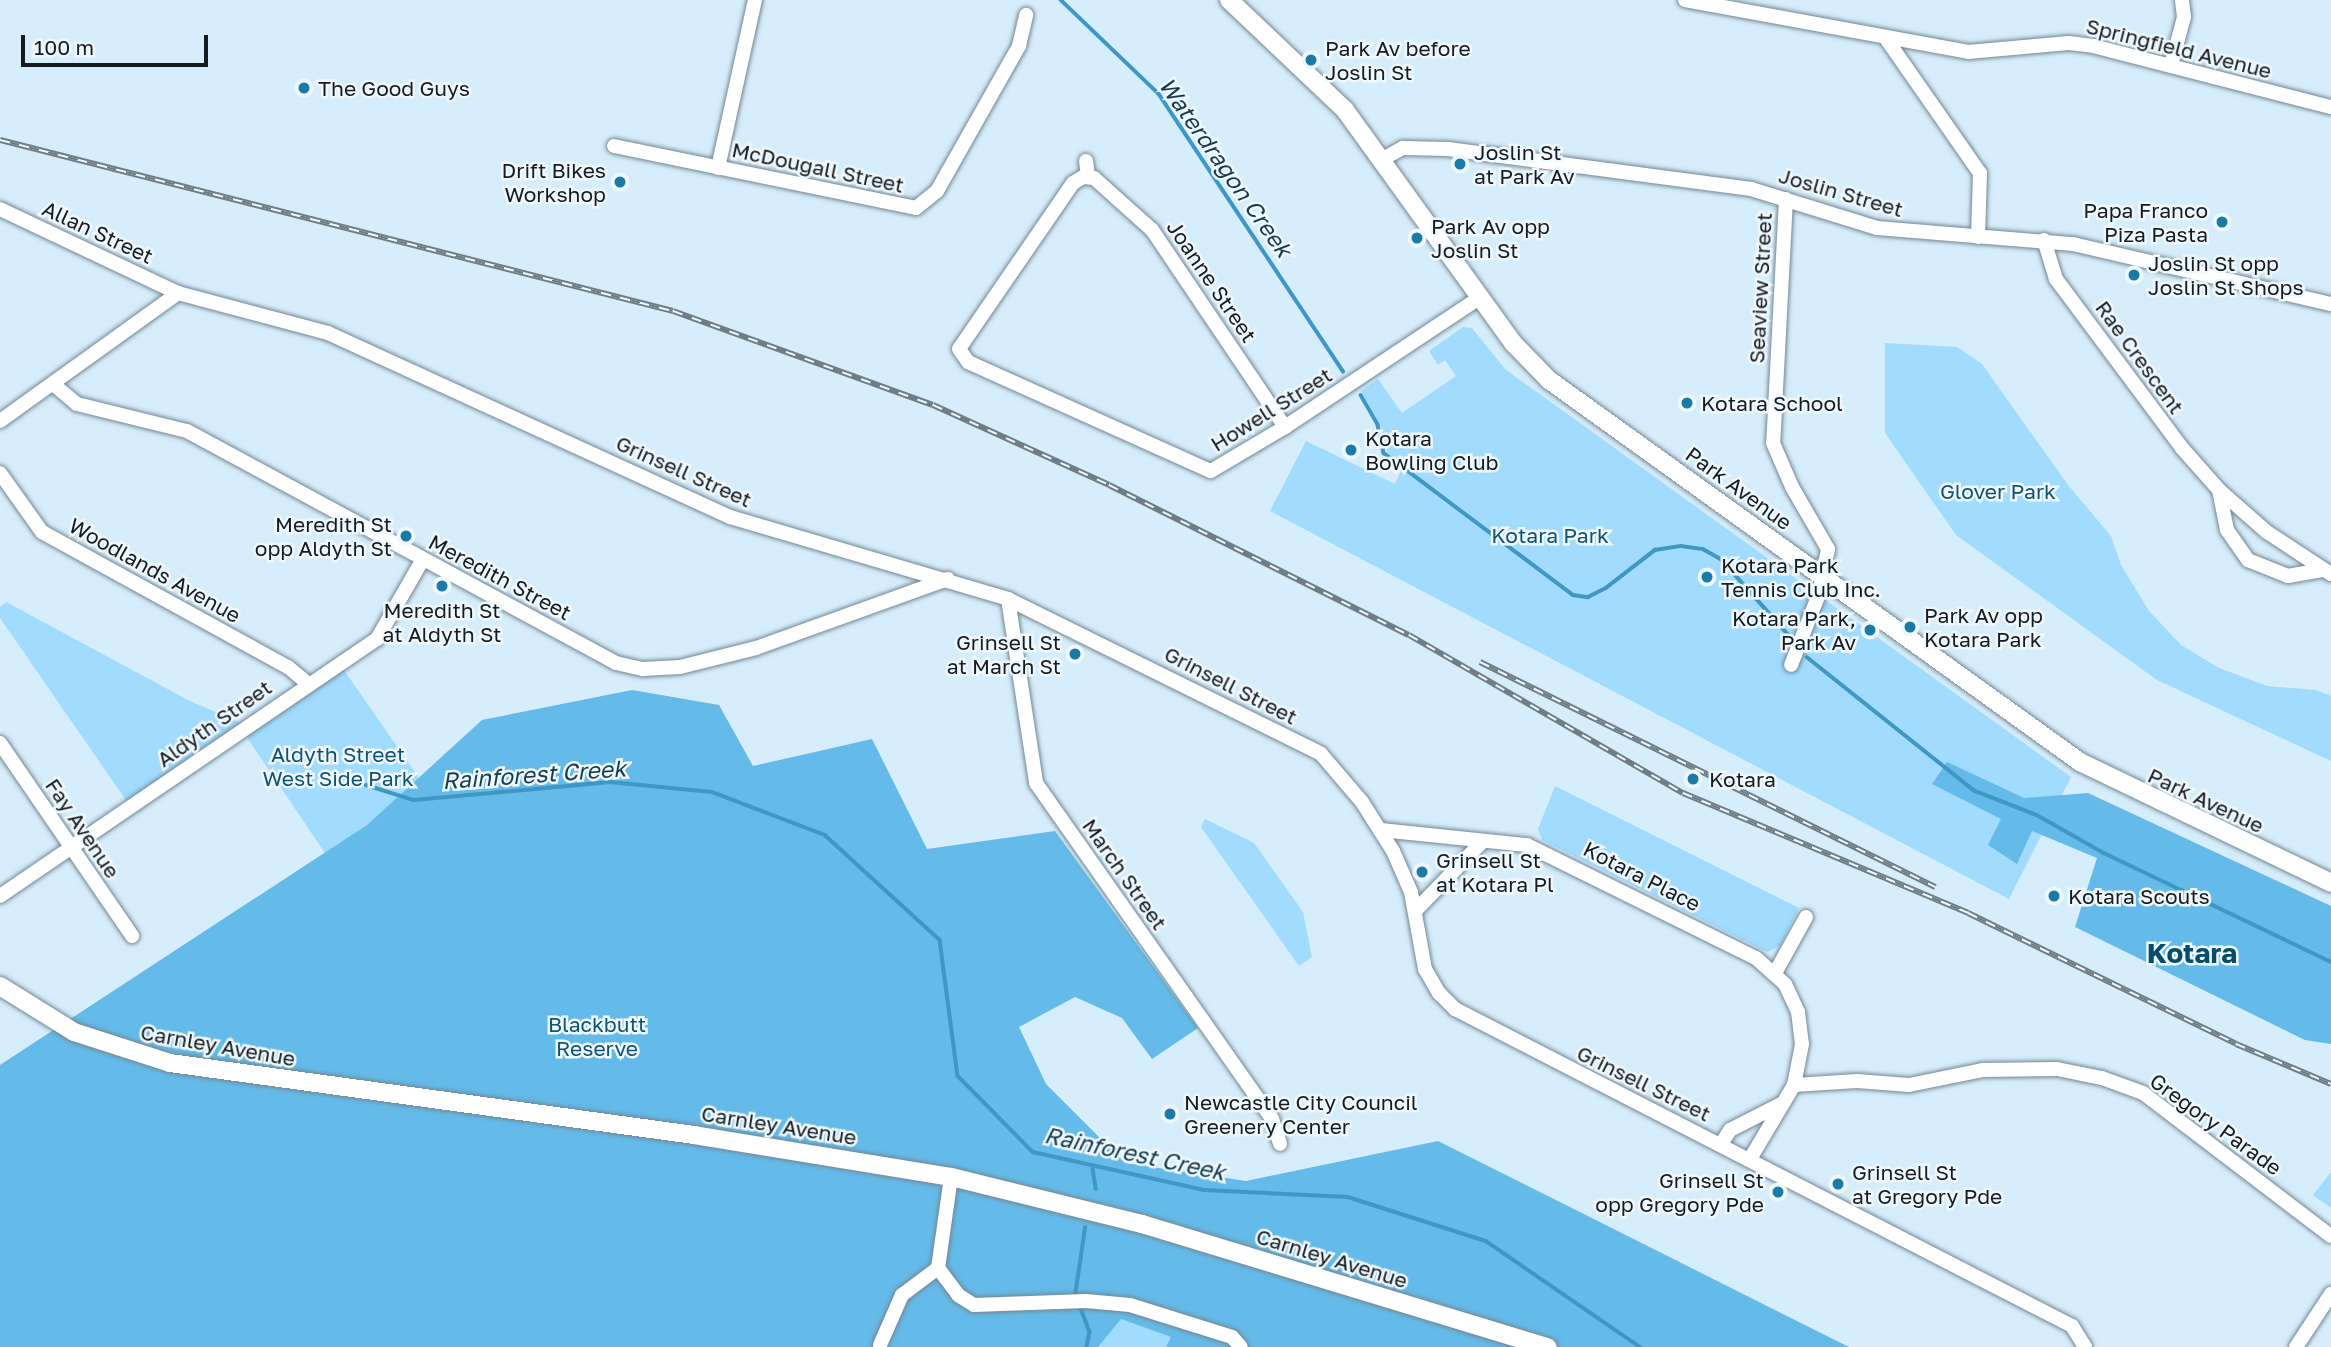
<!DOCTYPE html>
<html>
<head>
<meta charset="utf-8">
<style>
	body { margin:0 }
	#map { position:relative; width:2331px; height:1347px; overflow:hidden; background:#d6edfb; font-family:"Golos Text",sans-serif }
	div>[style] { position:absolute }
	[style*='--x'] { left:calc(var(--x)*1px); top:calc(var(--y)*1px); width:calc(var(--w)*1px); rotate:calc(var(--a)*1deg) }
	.green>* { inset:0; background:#a1dbfd }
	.forest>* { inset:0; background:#64bae8 }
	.stream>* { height:3.5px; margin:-1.75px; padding:0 1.75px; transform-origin:1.75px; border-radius:1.75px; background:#3f97c4 }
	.roads { filter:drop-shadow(0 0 2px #738794) drop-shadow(0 0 2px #738794) }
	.minor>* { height:14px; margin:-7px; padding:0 7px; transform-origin:7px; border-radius:7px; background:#fff }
	.major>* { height:18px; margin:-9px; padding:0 9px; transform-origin:9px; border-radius:9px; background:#fff }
	.rail>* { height:6px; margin-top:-3px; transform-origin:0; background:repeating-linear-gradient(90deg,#eff8fd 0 10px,#6e7d86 0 20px); box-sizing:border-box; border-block:2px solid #6e7d86 }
	.dots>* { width:19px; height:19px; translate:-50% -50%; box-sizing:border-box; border:4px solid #eff8fd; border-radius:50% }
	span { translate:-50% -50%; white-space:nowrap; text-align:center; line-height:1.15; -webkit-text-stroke:5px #eff8fd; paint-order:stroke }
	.poi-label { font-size:21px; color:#141c21 }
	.left { translate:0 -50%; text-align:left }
	.right { translate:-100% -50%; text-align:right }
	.street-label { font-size:21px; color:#141c21 }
	.park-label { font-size:21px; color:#0e5373 }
	.water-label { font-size:23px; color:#163c4f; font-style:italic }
	.district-label { font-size:28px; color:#074d6b; font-weight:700 }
	.scale { position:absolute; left:21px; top:35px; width:187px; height:32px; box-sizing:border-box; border:4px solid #141c21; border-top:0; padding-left:9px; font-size:21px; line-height:24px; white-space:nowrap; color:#141c21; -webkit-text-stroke:5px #eff8fd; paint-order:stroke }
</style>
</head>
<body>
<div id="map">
	<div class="green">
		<i style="clip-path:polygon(1463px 327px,1472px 328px,1505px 369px,2071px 777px,2009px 899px,1270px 511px,1306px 441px,1395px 484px,1402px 468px,1387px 451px,1380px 424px,1361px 391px,1378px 379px,1402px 413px,1456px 376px,1445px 360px,1438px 365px,1429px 351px)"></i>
		<i style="clip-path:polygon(1885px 343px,1957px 347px,1982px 364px,2068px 485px,2111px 536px,2121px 565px,2149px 611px,2181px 645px,2219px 668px,2267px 686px,2316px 690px,2331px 696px,2331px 761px,2157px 680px,1956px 535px,1885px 433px)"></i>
		<i style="clip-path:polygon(6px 602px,188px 700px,247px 726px,339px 663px,419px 778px,367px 825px,325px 853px,242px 730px,130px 806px,0 618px,0 607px)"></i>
		<i style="clip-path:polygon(1555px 786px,1799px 908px,1780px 946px,1767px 952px,1542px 840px,1538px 829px)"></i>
		<i style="clip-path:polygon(1205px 819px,1254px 843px,1303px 912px,1312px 957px,1299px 966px,1201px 827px)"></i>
		<i style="clip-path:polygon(2331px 1172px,2331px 1208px,2313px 1195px)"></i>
		<i style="clip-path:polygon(1098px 1311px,1201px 1347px,909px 1347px)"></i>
	</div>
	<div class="forest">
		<i style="clip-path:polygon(632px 690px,719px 705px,753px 766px,872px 739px,927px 849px,1055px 831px,1198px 1028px,1152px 1059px,1122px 1018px,1075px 997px,1019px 1027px,1046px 1084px,1125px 1163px,1246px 1181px,1438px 1141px,1849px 1347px,1166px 1347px,1171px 1337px,1121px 1319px,1098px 1347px,0 1347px,0 1065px,367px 825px,482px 720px)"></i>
		<i style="clip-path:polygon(1947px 762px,2024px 798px,2088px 793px,2331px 906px,2331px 1044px,2305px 1040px,2075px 927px,2097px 858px,2032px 831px,2017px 864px,1988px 845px,2001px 819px,1932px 784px)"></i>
	</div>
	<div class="stream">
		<i style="--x:1061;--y:0;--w:136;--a:43.8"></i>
		<i style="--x:1159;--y:94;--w:333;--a:56.4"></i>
		<i style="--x:1361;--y:395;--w:34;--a:60"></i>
		<i style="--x:1378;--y:425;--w:29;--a:78"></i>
		<i style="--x:1384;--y:453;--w:236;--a:36.9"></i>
		<i style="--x:1573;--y:595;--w:15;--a:8"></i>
		<i style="--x:1588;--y:597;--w:20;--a:-27"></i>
		<i style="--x:1606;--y:588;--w:62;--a:-37.8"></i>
		<i style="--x:1655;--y:550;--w:26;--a:-9"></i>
		<i style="--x:1681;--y:546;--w:22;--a:8"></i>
		<i style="--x:1703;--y:549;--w:21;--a:29"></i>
		<i style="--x:1721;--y:559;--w:110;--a:48.3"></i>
		<i style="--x:1807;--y:657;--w:215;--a:38.6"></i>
		<i style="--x:1975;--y:791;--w:66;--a:21.2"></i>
		<i style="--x:2037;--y:815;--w:77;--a:29.6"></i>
		<i style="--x:2104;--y:853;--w:252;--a:25.6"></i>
		<i style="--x:366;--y:785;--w:50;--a:17.4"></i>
		<i style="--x:414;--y:800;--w:197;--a:-5.2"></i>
		<i style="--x:610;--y:782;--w:102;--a:5.6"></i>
		<i style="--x:712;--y:792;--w:121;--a:20.8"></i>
		<i style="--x:825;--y:835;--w:156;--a:42.4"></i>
		<i style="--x:940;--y:940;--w:137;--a:82.5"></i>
		<i style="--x:958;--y:1076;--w:107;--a:45.4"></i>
		<i style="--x:1033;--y:1152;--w:176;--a:12.5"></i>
		<i style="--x:1205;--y:1190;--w:143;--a:2.8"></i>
		<i style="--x:1348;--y:1197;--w:145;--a:17.7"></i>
		<i style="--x:1486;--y:1241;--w:187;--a:34.5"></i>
		<i style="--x:1093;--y:1169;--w:20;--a:81"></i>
		<i style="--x:1075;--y:1296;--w:69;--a:-81.6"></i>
		<i style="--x:1080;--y:1306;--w:28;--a:69"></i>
		<i style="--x:1090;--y:1332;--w:15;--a:101"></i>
	</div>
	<div class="roads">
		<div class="minor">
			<i style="--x:1685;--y:0;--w:288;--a:10.4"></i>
			<i style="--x:1968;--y:52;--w:101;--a:-5.1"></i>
			<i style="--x:2069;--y:43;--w:24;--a:7"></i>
			<i style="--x:2093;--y:46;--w:246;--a:14.4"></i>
			<i style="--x:1885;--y:37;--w:166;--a:55.1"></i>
			<i style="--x:1980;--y:173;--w:64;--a:91.8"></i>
			<i style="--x:2171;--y:65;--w:50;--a:-74.8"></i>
			<i style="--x:2184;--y:17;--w:17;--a:-97"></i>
			<i style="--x:614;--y:146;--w:308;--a:11.6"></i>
			<i style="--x:916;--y:208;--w:27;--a:-39"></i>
			<i style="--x:937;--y:191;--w:167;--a:-60.5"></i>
			<i style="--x:1019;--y:46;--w:32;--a:-77"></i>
			<i style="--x:1381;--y:160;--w:25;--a:-29"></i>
			<i style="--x:1403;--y:148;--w:45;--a:1.3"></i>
			<i style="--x:1448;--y:149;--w:306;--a:7.5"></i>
			<i style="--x:1751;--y:189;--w:132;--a:17.2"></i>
			<i style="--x:1877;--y:228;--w:197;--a:4.7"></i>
			<i style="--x:2073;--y:244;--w:265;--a:13.1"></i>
			<i style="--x:1086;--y:161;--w:15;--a:82"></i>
			<i style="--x:718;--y:168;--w:172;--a:-77.6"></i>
			<i style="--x:1786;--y:199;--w:244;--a:93"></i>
			<i style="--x:1773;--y:443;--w:48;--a:66.6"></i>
			<i style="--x:1792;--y:487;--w:72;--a:59.9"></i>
			<i style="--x:1828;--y:549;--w:46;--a:101.3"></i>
			<i style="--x:1819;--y:594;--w:76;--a:111.5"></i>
			<i style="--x:0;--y:209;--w:197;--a:25.3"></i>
			<i style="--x:178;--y:293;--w:155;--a:14.9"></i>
			<i style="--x:328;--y:333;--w:442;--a:24.6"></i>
			<i style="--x:730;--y:517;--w:290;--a:16.4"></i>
			<i style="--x:1008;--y:599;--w:349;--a:26.3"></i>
			<i style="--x:1321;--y:754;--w:63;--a:49.5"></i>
			<i style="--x:1362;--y:802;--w:58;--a:57.7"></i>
			<i style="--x:1393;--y:851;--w:45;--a:66.3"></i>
			<i style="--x:1411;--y:892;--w:78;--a:79.7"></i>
			<i style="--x:1425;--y:969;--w:28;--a:60"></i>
			<i style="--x:1439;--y:993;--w:23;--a:45"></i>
			<i style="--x:1455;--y:1009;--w:694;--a:27.19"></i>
			<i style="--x:2072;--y:1326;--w:25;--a:58"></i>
			<i style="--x:2044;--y:240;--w:41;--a:72.9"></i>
			<i style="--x:2056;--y:279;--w:209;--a:53.3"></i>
			<i style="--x:2181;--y:447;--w:57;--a:48.5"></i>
			<i style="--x:2219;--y:490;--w:64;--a:41.2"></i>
			<i style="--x:2267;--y:532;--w:77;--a:33.3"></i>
			<i style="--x:53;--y:384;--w:31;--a:40"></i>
			<i style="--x:77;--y:404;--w:113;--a:13.8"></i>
			<i style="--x:187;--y:431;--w:488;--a:28.4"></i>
			<i style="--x:616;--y:663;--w:28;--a:13"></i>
			<i style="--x:643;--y:669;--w:37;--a:-3"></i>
			<i style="--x:680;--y:667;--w:78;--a:-14"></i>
			<i style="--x:756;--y:648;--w:204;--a:-19.8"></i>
			<i style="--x:0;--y:421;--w:219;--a:-35.7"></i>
			<i style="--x:1285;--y:427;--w:238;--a:-124"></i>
			<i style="--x:1152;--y:230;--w:78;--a:-138.1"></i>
			<i style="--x:1094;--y:178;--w:11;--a:-175"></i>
			<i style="--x:1083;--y:177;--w:12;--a:149"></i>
			<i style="--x:1073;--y:183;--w:201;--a:124.5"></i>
			<i style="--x:959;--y:349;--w:16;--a:55"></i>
			<i style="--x:968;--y:362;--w:266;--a:24.2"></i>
			<i style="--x:1211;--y:471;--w:86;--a:-30.7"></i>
			<i style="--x:1285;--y:427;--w:233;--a:-33.6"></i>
			<i style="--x:0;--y:473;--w:72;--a:54.6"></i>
			<i style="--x:42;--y:532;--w:281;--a:28.8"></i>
			<i style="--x:288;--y:667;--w:26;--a:40"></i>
			<i style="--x:2219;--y:490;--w:41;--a:78.7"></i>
			<i style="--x:2227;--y:530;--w:37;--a:55"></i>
			<i style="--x:2248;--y:560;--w:43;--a:21.8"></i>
			<i style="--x:2288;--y:576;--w:36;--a:-10"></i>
			<i style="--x:1008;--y:599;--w:186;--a:81.3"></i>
			<i style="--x:1036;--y:783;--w:411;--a:54.9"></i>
			<i style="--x:1272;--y:1119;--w:26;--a:72"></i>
			<i style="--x:0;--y:743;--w:234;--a:55.6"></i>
			<i style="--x:1381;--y:830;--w:147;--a:5.9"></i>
			<i style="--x:1527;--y:845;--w:255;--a:26.3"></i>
			<i style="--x:1756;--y:958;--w:39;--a:42"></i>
			<i style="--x:1785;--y:984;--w:31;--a:65"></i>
			<i style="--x:1798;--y:1012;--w:32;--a:83"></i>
			<i style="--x:1802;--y:1044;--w:42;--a:101"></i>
			<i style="--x:0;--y:896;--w:456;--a:-34.3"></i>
			<i style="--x:377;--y:639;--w:92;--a:-60.1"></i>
			<i style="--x:1415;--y:911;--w:96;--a:-45.8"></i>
			<i style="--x:1775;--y:973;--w:64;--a:-61"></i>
			<i style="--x:1721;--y:1144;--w:17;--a:-57"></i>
			<i style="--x:1730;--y:1130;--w:59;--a:-27"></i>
			<i style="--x:1750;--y:1159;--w:86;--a:-59.3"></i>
			<i style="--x:1794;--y:1085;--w:63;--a:-3.6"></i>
			<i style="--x:1857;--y:1081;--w:52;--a:4.4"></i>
			<i style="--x:1909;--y:1085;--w:76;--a:-11.5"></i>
			<i style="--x:1983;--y:1070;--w:74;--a:-0.8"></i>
			<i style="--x:2057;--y:1069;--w:46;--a:11.3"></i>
			<i style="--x:2102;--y:1078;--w:44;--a:20.1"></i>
			<i style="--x:2143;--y:1093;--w:236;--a:37.3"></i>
			<i style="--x:951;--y:1177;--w:92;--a:98.1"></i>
			<i style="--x:938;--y:1268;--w:34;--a:53"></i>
			<i style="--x:958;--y:1295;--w:19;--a:32"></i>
			<i style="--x:974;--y:1305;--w:112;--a:-2"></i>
			<i style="--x:1086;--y:1301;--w:44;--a:5.2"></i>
			<i style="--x:1130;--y:1305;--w:107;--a:17.4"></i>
			<i style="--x:1232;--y:1337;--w:13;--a:48"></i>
			<i style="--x:880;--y:1345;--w:55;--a:-66.3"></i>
			<i style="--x:902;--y:1295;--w:45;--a:-36.9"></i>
			<i style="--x:2296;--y:1347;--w:64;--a:-56.6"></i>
		</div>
		<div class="major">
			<i style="--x:1229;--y:0;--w:160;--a:43.5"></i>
			<i style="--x:1345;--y:110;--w:287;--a:54.2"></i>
			<i style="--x:1513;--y:343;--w:52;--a:45.8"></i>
			<i style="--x:1549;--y:380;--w:654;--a:35.73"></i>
			<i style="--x:2080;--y:762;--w:279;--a:25.7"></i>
			<i style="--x:0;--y:986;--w:87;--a:31.9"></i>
			<i style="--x:74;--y:1032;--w:101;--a:17.9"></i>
			<i style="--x:170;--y:1063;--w:529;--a:7.82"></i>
			<i style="--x:694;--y:1135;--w:260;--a:9.3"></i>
			<i style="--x:951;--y:1177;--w:197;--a:13.8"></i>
			<i style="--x:1142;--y:1224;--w:424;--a:16.9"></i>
		</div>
	</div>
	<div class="rail">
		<i style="--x:0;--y:140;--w:694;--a:14.26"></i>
		<i style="--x:673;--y:311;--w:276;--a:19.9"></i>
		<i style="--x:933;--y:405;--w:193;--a:24.4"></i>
		<i style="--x:1109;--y:485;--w:335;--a:26.6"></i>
		<i style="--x:1409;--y:635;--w:316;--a:30"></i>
		<i style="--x:1683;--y:793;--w:309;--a:22.8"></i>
		<i style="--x:1968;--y:913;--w:298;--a:26"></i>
		<i style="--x:2236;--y:1044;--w:103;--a:22.8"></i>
		<i style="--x:1480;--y:662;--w:508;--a:26.31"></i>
	</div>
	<div class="dots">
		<i style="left:1311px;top:60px;background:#1a7ba7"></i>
		<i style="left:304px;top:88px;background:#1a7ba7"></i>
		<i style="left:1460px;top:164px;background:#1a7ba7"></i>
		<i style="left:620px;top:182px;background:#1a7ba7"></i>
		<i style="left:2222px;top:222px;background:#1a7ba7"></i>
		<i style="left:1417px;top:238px;background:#1a7ba7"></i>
		<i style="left:2134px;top:275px;background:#1a7ba7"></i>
		<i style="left:1687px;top:403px;background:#1a7ba7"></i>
		<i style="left:1351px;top:450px;background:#1a7ba7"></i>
		<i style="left:406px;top:536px;background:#1a7ba7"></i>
		<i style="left:1707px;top:577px;background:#1a7ba7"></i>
		<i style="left:442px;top:586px;background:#1a7ba7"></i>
		<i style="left:1910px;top:627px;background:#1a7ba7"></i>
		<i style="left:1870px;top:630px;background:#1a7ba7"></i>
		<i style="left:1075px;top:654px;background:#1a7ba7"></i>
		<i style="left:1693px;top:779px;background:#1a7ba7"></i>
		<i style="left:1422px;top:872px;background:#1a7ba7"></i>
		<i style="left:2054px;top:896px;background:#1a7ba7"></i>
		<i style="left:1170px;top:1114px;background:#1a7ba7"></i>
		<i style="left:1838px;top:1184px;background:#1a7ba7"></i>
		<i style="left:1778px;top:1192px;background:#1a7ba7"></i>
	</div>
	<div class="poi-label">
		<span class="left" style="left:1325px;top:60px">Park Av before<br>Joslin St</span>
		<span class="left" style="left:318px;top:88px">The Good Guys</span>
		<span class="left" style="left:1474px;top:164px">Joslin St<br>at Park Av</span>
		<span class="right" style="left:606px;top:182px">Drift Bikes<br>Workshop</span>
		<span class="right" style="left:2208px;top:222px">Papa Franco<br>Piza Pasta</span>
		<span class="left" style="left:1431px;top:238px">Park Av opp<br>Joslin St</span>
		<span class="left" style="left:2148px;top:275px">Joslin St opp<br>Joslin St Shops</span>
		<span class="left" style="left:1701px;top:403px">Kotara School</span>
		<span class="left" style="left:1365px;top:450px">Kotara<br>Bowling Club</span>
		<span class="right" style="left:392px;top:536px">Meredith St<br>opp Aldyth St</span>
		<span class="left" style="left:1721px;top:577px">Kotara Park<br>Tennis Club Inc.</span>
		<span style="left:442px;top:622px">Meredith St<br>at Aldyth St</span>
		<span class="left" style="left:1924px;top:627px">Park Av opp<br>Kotara Park</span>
		<span class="right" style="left:1856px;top:630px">Kotara Park,<br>Park Av</span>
		<span class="right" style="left:1061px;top:654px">Grinsell St<br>at March St</span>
		<span class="left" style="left:1709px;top:779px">Kotara</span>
		<span class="left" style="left:1436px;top:872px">Grinsell St<br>at Kotara Pl</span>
		<span class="left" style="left:2068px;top:896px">Kotara Scouts</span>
		<span class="left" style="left:1184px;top:1114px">Newcastle City Council<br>Greenery Center</span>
		<span class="left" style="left:1852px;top:1184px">Grinsell St<br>at Gregory Pde</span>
		<span class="right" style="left:1764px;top:1192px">Grinsell St<br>opp Gregory Pde</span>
	</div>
	<div class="street-label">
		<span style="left:2179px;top:48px;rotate:14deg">Springfield Avenue</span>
		<span style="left:818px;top:167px;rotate:12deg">McDougall Street</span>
		<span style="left:1841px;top:192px;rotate:16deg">Joslin Street</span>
		<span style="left:98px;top:232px;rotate:25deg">Allan Street</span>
		<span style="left:1212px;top:281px;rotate:56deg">Joanne Street</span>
		<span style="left:1760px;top:288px;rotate:-87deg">Seaview Street</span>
		<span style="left:2140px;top:357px;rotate:54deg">Rae Crescent</span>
		<span style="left:1271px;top:409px;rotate:-32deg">Howell Street</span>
		<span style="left:684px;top:471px;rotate:24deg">Grinsell Street</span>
		<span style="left:1739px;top:488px;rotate:36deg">Park Avenue</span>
		<span style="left:155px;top:570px;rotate:29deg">Woodlands Avenue</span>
		<span style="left:500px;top:577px;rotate:28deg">Meredith Street</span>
		<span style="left:1231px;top:685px;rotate:27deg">Grinsell Street</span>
		<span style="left:214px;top:723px;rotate:-35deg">Aldyth Street</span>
		<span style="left:2206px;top:800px;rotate:25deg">Park Avenue</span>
		<span style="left:83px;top:828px;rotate:56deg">Fay Avenue</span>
		<span style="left:1125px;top:874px;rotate:55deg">March Street</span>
		<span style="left:1642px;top:876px;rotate:27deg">Kotara Place</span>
		<span style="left:218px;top:1045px;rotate:10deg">Carnley Avenue</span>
		<span style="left:1644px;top:1083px;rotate:26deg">Grinsell Street</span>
		<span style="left:2216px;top:1124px;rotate:36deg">Gregory Parade</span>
		<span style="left:779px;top:1125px;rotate:9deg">Carnley Avenue</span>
		<span style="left:1332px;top:1258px;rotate:17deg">Carnley Avenue</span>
	</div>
	<div class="park-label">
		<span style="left:1998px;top:491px">Glover Park</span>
		<span style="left:1550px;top:535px">Kotara Park</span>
		<span style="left:338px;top:766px">Aldyth Street<br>West Side Park</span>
		<span style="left:597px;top:1036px">Blackbutt<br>Reserve</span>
	</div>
	<div class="water-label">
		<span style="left:1226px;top:167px;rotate:55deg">Waterdragon Creek</span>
		<span style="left:534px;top:774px;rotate:-4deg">Rainforest Creek</span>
		<span style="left:1135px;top:1153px;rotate:12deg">Rainforest Creek</span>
	</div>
	<div class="district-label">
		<span style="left:2192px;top:953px">Kotara</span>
	</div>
	<div class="scale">100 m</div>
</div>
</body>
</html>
